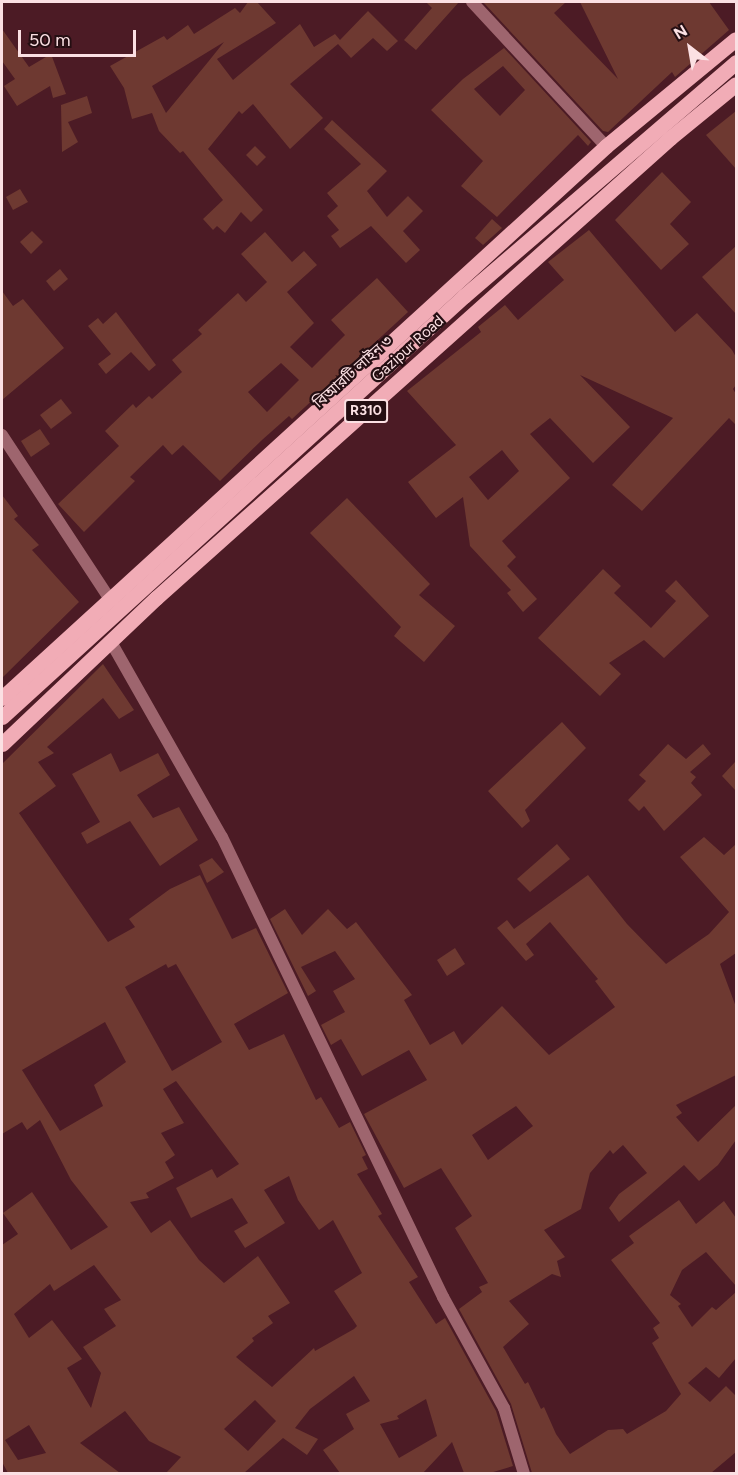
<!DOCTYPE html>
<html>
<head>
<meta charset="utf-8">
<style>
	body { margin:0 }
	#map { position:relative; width:738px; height:1475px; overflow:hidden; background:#4c1b25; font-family:Figtree,"Noto Sans Bengali",sans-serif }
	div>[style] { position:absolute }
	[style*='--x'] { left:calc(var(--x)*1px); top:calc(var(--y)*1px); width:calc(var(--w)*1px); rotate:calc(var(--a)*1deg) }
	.building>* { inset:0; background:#6e3931 }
	.minor>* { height:12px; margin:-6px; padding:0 6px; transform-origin:6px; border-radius:6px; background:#9e656e }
	.primary>* { height:15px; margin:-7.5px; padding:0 7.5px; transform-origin:7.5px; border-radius:7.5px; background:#f1acb6 }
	span { translate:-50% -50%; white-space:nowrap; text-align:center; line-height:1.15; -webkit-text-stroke:4.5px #240e12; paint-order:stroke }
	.shield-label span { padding:2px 4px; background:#240e12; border:2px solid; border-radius:4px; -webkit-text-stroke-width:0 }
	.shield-label { font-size:14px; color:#fbe0e3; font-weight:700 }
	.street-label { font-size:15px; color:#fbe0e3 }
	.frame { position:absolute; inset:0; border:3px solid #fbe0e3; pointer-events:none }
	.north { position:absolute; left:660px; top:18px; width:60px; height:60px; -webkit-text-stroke:4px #240e12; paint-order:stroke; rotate:329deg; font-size:16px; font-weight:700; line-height:24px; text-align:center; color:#fbe0e3 }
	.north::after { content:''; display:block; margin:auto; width:21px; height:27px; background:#fbe0e3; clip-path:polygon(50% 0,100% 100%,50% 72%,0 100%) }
	.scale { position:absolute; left:18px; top:30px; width:118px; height:27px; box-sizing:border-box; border:3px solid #fbe0e3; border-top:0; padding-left:8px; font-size:18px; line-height:21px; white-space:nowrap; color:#fbe0e3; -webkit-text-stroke:4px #240e12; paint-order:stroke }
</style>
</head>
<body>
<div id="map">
	<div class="building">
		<i style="clip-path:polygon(evenodd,248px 2px,257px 2px,276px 23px,217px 59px,233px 80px,300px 24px,314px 47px,335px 34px,340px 40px,368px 11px,398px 41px,387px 51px,373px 38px,351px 58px,338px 44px,290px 84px,323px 118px,290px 149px,253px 104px,242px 114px,239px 111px,208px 149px,263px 210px,251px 222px,241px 212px,225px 233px,217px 226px,213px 230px,203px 219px,223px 200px,183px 151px,180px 153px,159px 131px,152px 113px,132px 119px,124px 88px,110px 66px,164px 36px,167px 40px,188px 25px,194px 34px,235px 8px,240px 13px,248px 2px,224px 42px,208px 62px,166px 113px,152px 86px,224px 42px)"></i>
		<i style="clip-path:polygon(426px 2px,459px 2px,416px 50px,404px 40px,432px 8px)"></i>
		<i style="clip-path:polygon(483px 2px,566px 2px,554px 13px,618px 79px,580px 2px,709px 2px,729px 30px,675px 77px,672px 72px,608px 132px,603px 131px)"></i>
		<i style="clip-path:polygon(2px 29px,29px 67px,51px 54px,66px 94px,53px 98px,50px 86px,17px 106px,4px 86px,15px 79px,2px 61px)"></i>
		<i style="clip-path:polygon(evenodd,504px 48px,591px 142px,588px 146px,578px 135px,497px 217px,461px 186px,483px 161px,431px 110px,463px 79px,504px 48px,503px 66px,525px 90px,500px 116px,474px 89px,503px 66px)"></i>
		<i style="clip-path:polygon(87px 96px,92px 113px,68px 122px,78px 142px,62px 152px,61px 105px)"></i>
		<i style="clip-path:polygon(736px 111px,736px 169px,706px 135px)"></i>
		<i style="clip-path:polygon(332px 120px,387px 171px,367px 191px,387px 217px,408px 196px,423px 211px,403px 231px,420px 250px,406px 263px,371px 226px,340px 248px,331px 236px,339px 230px,327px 216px,338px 206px,327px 193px,361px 164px,324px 129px)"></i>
		<i style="clip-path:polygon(255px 146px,266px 157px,257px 166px,246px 155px)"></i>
		<i style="clip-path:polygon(662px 172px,691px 202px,670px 224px,689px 244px,661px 270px,615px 220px)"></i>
		<i style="clip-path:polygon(20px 189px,28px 202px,13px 210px,6px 197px)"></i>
		<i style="clip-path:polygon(492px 219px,502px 228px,483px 245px,475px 238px)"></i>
		<i style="clip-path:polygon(evenodd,589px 230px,675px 332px,697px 313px,732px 350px,736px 357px,736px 385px,733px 389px,736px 394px,736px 425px,729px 418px,642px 511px,612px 485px,673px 418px,580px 375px,630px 427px,593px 463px,550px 418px,530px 434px,570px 478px,502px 541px,516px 557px,507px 566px,537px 599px,523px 612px,507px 593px,511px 590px,470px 546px,463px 497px,436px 518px,408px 482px,456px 445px,407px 391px,481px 332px,478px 327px,505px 305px,518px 320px,564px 280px,548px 262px,589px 230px,502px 450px,519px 471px,488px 500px,469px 477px,502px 450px)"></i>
		<i style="clip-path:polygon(32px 231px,43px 242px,31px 254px,20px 242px)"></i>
		<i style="clip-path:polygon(evenodd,265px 232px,292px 262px,304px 251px,317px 265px,287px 292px,314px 323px,290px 347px,312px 368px,345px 335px,331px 320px,377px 278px,408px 312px,292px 419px,289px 416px,262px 440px,220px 481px,183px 445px,172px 455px,163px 445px,130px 477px,135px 481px,84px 532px,58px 504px,119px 446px,105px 431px,133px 404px,136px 408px,149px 396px,152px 399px,182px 372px,172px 360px,202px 334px,198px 330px,238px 293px,246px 302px,267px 282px,241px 254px,265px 232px,281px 363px,299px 380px,267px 412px,248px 392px,281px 363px)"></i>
		<i style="clip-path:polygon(736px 246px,736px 314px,702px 277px)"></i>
		<i style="clip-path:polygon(60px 269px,68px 279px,54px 291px,46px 281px)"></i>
		<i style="clip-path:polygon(2px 291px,13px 306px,23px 299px,64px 348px,2px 400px)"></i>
		<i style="clip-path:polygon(116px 312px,156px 365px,149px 371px,131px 352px,106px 374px,98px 364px,111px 354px,88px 326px,98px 318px,103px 324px)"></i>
		<i style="clip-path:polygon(61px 399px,72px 413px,51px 429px,40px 415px)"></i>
		<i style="clip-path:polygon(40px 429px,50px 444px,31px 457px,21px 441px)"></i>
		<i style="clip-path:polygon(2px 495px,18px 516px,14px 519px,39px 545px,32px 550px,79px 602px,2px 678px)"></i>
		<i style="clip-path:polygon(347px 498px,430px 584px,419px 595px,455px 626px,424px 662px,394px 636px,401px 627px,310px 533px)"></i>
		<i style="clip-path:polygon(603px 569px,621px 586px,614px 593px,651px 628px,676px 601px,665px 591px,676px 580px,709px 616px,664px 658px,644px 640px,609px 663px,621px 674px,600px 696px,538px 638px)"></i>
		<i style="clip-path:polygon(evenodd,103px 664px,134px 710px,119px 719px,103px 698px,47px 747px,54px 753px,38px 762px,56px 786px,19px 813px,108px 942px,135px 927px,129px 919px,170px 889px,200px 875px,232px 939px,256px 928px,288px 993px,234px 1024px,249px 1050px,284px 1034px,316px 1100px,321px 1097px,339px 1128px,350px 1122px,366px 1155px,362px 1157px,368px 1169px,357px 1174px,382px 1214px,378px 1216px,418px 1277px,409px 1282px,436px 1324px,445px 1318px,496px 1411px,513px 1466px,490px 1473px,464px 1473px,452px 1442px,423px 1473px,340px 1473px,323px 1450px,354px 1429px,346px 1414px,370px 1401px,354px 1376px,310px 1409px,295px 1428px,318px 1439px,307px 1455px,283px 1438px,244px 1473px,166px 1473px,181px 1457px,149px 1441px,125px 1411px,80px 1443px,120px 1473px,8px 1473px,2px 1462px,2px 1245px,18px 1234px,3px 1213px,32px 1192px,71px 1250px,108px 1227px,71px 1180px,40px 1120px,27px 1130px,22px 1122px,2px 1134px,2px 764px,103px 664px,166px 964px,168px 968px,176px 964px,222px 1042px,172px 1071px,125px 987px,166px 964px,103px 664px,105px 1022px,126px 1062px,94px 1085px,103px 1106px,60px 1131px,22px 1070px,105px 1022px,103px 664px,176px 1081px,239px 1164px,217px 1178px,212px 1169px,176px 1188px,191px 1218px,232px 1198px,248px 1223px,234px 1231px,245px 1248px,285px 1223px,264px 1190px,289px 1176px,298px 1200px,319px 1230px,333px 1220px,362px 1273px,334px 1291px,357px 1326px,354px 1329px,315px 1351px,314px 1348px,272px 1387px,236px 1357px,254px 1341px,252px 1338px,273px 1323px,268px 1316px,290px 1303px,258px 1256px,224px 1283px,199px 1260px,170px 1220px,151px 1233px,130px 1202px,149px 1198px,146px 1193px,174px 1178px,165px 1162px,175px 1155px,161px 1133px,184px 1123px,163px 1089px,176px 1081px,103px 664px,94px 1265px,121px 1300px,104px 1309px,116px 1326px,83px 1347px,101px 1373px,91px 1408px,67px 1368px,82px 1359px,52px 1320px,29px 1338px,14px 1314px,50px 1284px,54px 1291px,94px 1265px,103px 664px,426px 1399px,437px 1436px,399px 1458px,380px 1424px,399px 1419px,397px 1416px,426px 1399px,103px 664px,255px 1400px,276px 1421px,248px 1451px,224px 1429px,255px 1400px,103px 664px,29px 1425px,46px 1453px,18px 1460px,5px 1440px,29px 1425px)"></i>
		<i style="clip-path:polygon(562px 722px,586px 748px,525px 810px,530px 821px,522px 828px,488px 791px)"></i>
		<i style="clip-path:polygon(668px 744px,686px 759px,703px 744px,711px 754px,690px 772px,696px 777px,691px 783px,702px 795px,664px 831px,644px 806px,639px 811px,628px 800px,646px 781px,639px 775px)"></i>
		<i style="clip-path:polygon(111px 753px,120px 772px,158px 753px,170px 775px,137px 795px,153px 818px,179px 807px,198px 840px,160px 866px,130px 821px,87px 844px,81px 833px,100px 822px,72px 774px)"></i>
		<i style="clip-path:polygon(736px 761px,736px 791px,722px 776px)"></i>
		<i style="clip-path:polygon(evenodd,704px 837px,724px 855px,736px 844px,736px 953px,720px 964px,736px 1007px,736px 1075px,676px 1105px,682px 1113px,676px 1117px,698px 1142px,736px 1105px,736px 1140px,718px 1165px,699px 1181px,684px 1165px,619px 1222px,609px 1208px,619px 1194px,647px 1173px,623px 1145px,613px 1154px,610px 1150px,590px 1173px,581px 1209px,544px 1230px,565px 1257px,557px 1261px,561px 1277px,552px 1274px,509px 1301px,529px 1324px,503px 1347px,525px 1384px,528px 1382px,541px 1409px,544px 1407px,556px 1434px,570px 1454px,608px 1430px,623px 1429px,627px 1434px,666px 1411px,681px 1394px,652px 1343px,659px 1338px,653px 1328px,660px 1323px,611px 1260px,634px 1243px,629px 1236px,679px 1200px,696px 1224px,724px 1201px,736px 1218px,736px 1286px,706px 1252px,682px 1270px,670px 1295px,681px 1304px,678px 1306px,692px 1327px,712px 1307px,716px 1310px,736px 1292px,736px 1358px,719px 1378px,706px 1367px,688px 1383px,710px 1402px,726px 1386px,736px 1396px,736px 1452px,711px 1473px,532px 1473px,511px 1404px,459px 1309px,482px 1292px,479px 1287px,488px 1283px,455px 1228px,472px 1216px,441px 1168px,404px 1188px,364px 1114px,427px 1080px,409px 1050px,362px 1076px,341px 1039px,331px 1045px,321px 1025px,345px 1012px,333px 991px,355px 979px,335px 951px,301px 967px,316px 991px,308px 996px,270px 919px,285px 909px,302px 935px,328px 909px,347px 929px,356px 922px,412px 995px,404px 1000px,430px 1045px,454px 1031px,462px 1045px,502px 1006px,549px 1055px,615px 1007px,595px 981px,598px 979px,550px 922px,526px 944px,534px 955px,526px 961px,497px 928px,507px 920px,514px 929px,588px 875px,627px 924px,666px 964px,709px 934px,729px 912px,680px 857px,704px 837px,516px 1106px,533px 1126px,488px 1160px,472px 1135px,516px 1106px)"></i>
		<i style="clip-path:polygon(557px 844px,570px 859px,530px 892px,517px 879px)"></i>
		<i style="clip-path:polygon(212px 858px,224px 872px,207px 883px,199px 865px)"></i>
		<i style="clip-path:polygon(455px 948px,465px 964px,447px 976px,437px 960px)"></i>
	</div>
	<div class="minor">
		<i style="--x:472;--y:2;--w:197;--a:47.1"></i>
		<i style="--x:2;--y:435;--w:195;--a:56.7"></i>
		<i style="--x:111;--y:642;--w:224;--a:60.4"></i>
		<i style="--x:222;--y:837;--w:510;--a:64.34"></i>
		<i style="--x:443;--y:1297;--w:127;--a:61.2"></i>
		<i style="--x:504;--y:1408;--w:69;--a:73.1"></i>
	</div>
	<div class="primary">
		<i style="--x:2;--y:698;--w:818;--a:-42.42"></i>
		<i style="--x:606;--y:146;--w:168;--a:-39.5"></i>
		<i style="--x:2;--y:717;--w:625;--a:-42.34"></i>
		<i style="--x:464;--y:296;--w:359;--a:-40.7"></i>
		<i style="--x:2;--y:744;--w:212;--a:-43.5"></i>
		<i style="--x:156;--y:598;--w:690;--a:-41.83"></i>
		<i style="--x:670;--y:138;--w:85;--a:-39.3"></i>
	</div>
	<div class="shield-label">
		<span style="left:366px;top:411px">R310</span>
	</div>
	<div class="street-label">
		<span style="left:408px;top:349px;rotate:-42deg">Gazipur Road</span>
		<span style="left:353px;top:372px;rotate:-42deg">বিআরটি লাইন ৩</span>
	</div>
	<div class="frame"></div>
	<div class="north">N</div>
	<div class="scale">50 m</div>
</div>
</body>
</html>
